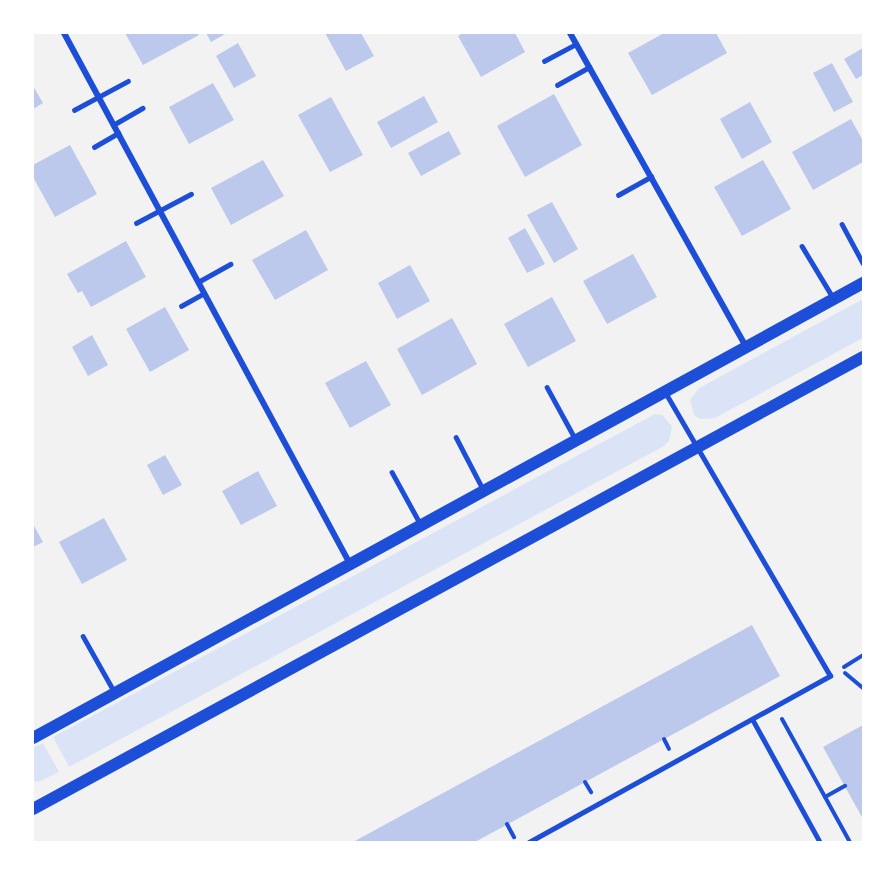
<!DOCTYPE html>
<html>
<head>
<meta charset="utf-8">
<style>
	body { margin:0 }
	#map { position:relative; width:896px; height:875px; overflow:hidden; background:#f2f2f2; font-family:"Source Sans 3",sans-serif }
	div>[style] { position:absolute }
	[style*='--x'] { left:calc(var(--x)*1px); top:calc(var(--y)*1px); width:calc(var(--w)*1px); rotate:calc(var(--a)*1deg) }
	.green>* { inset:0; background:#dbe4f7 }
	.building>* { inset:0; background:#bdc9ec }
	.path>* { height:4px; margin:-2px; padding:0 2px; transform-origin:2px; border-radius:2px; background:#1d4ed8 }
	.service>* { height:4.5px; margin:-2.25px; padding:0 2.25px; transform-origin:2.25px; border-radius:2.25px; background:#1d4ed8 }
	.minor>* { height:6px; margin:-3px; padding:0 3px; transform-origin:3px; border-radius:3px; background:#1d4ed8 }
	.secondary>* { height:12px; margin:-6px; padding:0 6px; transform-origin:6px; border-radius:6px; background:#1d4ed8 }
	span { translate:-50% -50%; white-space:nowrap; text-align:center; line-height:1.15; -webkit-text-stroke:5px #fff; paint-order:stroke }
	.frame { position:absolute; inset:0; border:34px solid #fff; pointer-events:none }
</style>
</head>
<body>
<div id="map">
	<div class="green">
		<i style="clip-path:polygon(863px 299px,863px 338px,715px 418px,700px 419px,694px 415px,690px 400px,699px 388px)"></i>
		<i style="clip-path:polygon(655px 414px,662px 415px,672px 426px,669px 441px,664px 446px,69px 767px,53px 737px)"></i>
		<i style="clip-path:polygon(43px 743px,59px 772px,38px 782px,33px 781px,33px 748px)"></i>
	</div>
	<div class="building">
		<i style="clip-path:polygon(125px 33px,198px 33px,199px 35px,143px 65px)"></i>
		<i style="clip-path:polygon(206px 33px,227px 33px,211px 42px)"></i>
		<i style="clip-path:polygon(325px 33px,361px 33px,374px 56px,346px 71px)"></i>
		<i style="clip-path:polygon(463px 33px,515px 33px,525px 52px,481px 77px,458px 36px)"></i>
		<i style="clip-path:polygon(664px 33px,716px 33px,727px 53px,652px 95px,628px 53px)"></i>
		<i style="clip-path:polygon(238px 43px,256px 76px,234px 88px,216px 56px)"></i>
		<i style="clip-path:polygon(863px 48px,863px 75px,856px 79px,844px 59px)"></i>
		<i style="clip-path:polygon(832px 63px,853px 102px,834px 112px,813px 73px)"></i>
		<i style="clip-path:polygon(213px 83px,234px 120px,189px 144px,169px 107px)"></i>
		<i style="clip-path:polygon(33px 86px,43px 103px,33px 109px)"></i>
		<i style="clip-path:polygon(554px 94px,582px 145px,525px 177px,497px 126px)"></i>
		<i style="clip-path:polygon(424px 96px,438px 122px,391px 148px,377px 122px)"></i>
		<i style="clip-path:polygon(331px 97px,363px 155px,330px 172px,298px 115px)"></i>
		<i style="clip-path:polygon(750px 102px,772px 142px,742px 159px,720px 119px)"></i>
		<i style="clip-path:polygon(851px 119px,863px 141px,863px 162px,813px 190px,792px 152px)"></i>
		<i style="clip-path:polygon(449px 131px,461px 154px,421px 176px,408px 153px)"></i>
		<i style="clip-path:polygon(70px 145px,97px 194px,55px 217px,33px 177px,33px 165px)"></i>
		<i style="clip-path:polygon(263px 160px,284px 196px,231px 225px,211px 188px)"></i>
		<i style="clip-path:polygon(763px 160px,791px 209px,742px 236px,714px 187px)"></i>
		<i style="clip-path:polygon(552px 202px,578px 249px,554px 263px,527px 215px)"></i>
		<i style="clip-path:polygon(525px 228px,545px 264px,527px 273px,508px 238px)"></i>
		<i style="clip-path:polygon(306px 230px,328px 270px,275px 300px,252px 260px)"></i>
		<i style="clip-path:polygon(126px 241px,146px 277px,91px 307px,82px 291px,78px 293px,67px 274px)"></i>
		<i style="clip-path:polygon(633px 254px,657px 297px,607px 324px,583px 281px)"></i>
		<i style="clip-path:polygon(410px 265px,430px 301px,397px 319px,378px 283px)"></i>
		<i style="clip-path:polygon(552px 297px,576px 341px,528px 367px,504px 324px)"></i>
		<i style="clip-path:polygon(165px 307px,189px 350px,150px 372px,126px 329px)"></i>
		<i style="clip-path:polygon(452px 318px,477px 364px,422px 395px,397px 349px)"></i>
		<i style="clip-path:polygon(92px 335px,108px 365px,88px 376px,72px 347px)"></i>
		<i style="clip-path:polygon(366px 361px,391px 405px,350px 428px,325px 383px)"></i>
		<i style="clip-path:polygon(165px 455px,182px 485px,163px 495px,147px 465px)"></i>
		<i style="clip-path:polygon(258px 471px,277px 506px,241px 525px,222px 491px)"></i>
		<i style="clip-path:polygon(104px 518px,127px 560px,82px 584px,59px 542px)"></i>
		<i style="clip-path:polygon(33px 524px,43px 542px,33px 547px)"></i>
		<i style="clip-path:polygon(752px 625px,780px 676px,475px 842px,353px 842px)"></i>
		<i style="clip-path:polygon(863px 725px,863px 819px,823px 747px)"></i>
	</div>
	<div class="path">
		<i style="--x:844;--y:667;--w:22;--a:-32"></i>
		<i style="--x:845;--y:673;--w:23;--a:40"></i>
		<i style="--x:782;--y:719;--w:141;--a:61.1"></i>
		<i style="--x:664;--y:739;--w:11;--a:63"></i>
		<i style="--x:585;--y:782;--w:12;--a:59"></i>
		<i style="--x:825;--y:797;--w:23;--a:-29"></i>
		<i style="--x:507;--y:824;--w:15;--a:62"></i>
	</div>
	<div class="service">
		<i style="--x:544;--y:61;--w:36;--a:-28"></i>
		<i style="--x:557;--y:85;--w:37;--a:-29"></i>
		<i style="--x:74;--y:110;--w:61;--a:-28.2"></i>
		<i style="--x:113;--y:125;--w:34;--a:-30"></i>
		<i style="--x:94;--y:147;--w:28;--a:-30"></i>
		<i style="--x:618;--y:195;--w:38;--a:-29"></i>
		<i style="--x:136;--y:223;--w:62;--a:-27.8"></i>
		<i style="--x:842;--y:224;--w:44;--a:61.7"></i>
		<i style="--x:802;--y:246;--w:62;--a:58.9"></i>
		<i style="--x:198;--y:282;--w:37;--a:-29"></i>
		<i style="--x:181;--y:306;--w:26;--a:-29"></i>
		<i style="--x:547;--y:387;--w:60;--a:61.3"></i>
		<i style="--x:456;--y:437;--w:61;--a:62.6"></i>
		<i style="--x:392;--y:472;--w:60;--a:61.3"></i>
		<i style="--x:83;--y:636;--w:63;--a:60.6"></i>
		<i style="--x:753;--y:720;--w:139;--a:61.2"></i>
		<i style="--x:529;--y:842;--w:344;--a:-28.9"></i>
		<i style="--x:830;--y:676;--w:326;--a:-120.2"></i>
	</div>
	<div class="minor">
		<i style="--x:64;--y:33;--w:603;--a:61.69"></i>
		<i style="--x:570;--y:33;--w:360;--a:60.7"></i>
	</div>
	<div class="secondary">
		<i style="--x:33;--y:738;--w:947;--a:-28.73"></i>
		<i style="--x:33;--y:809;--w:945;--a:-28.57"></i>
	</div>
	<div class="frame"></div>
</div>
</body>
</html>
